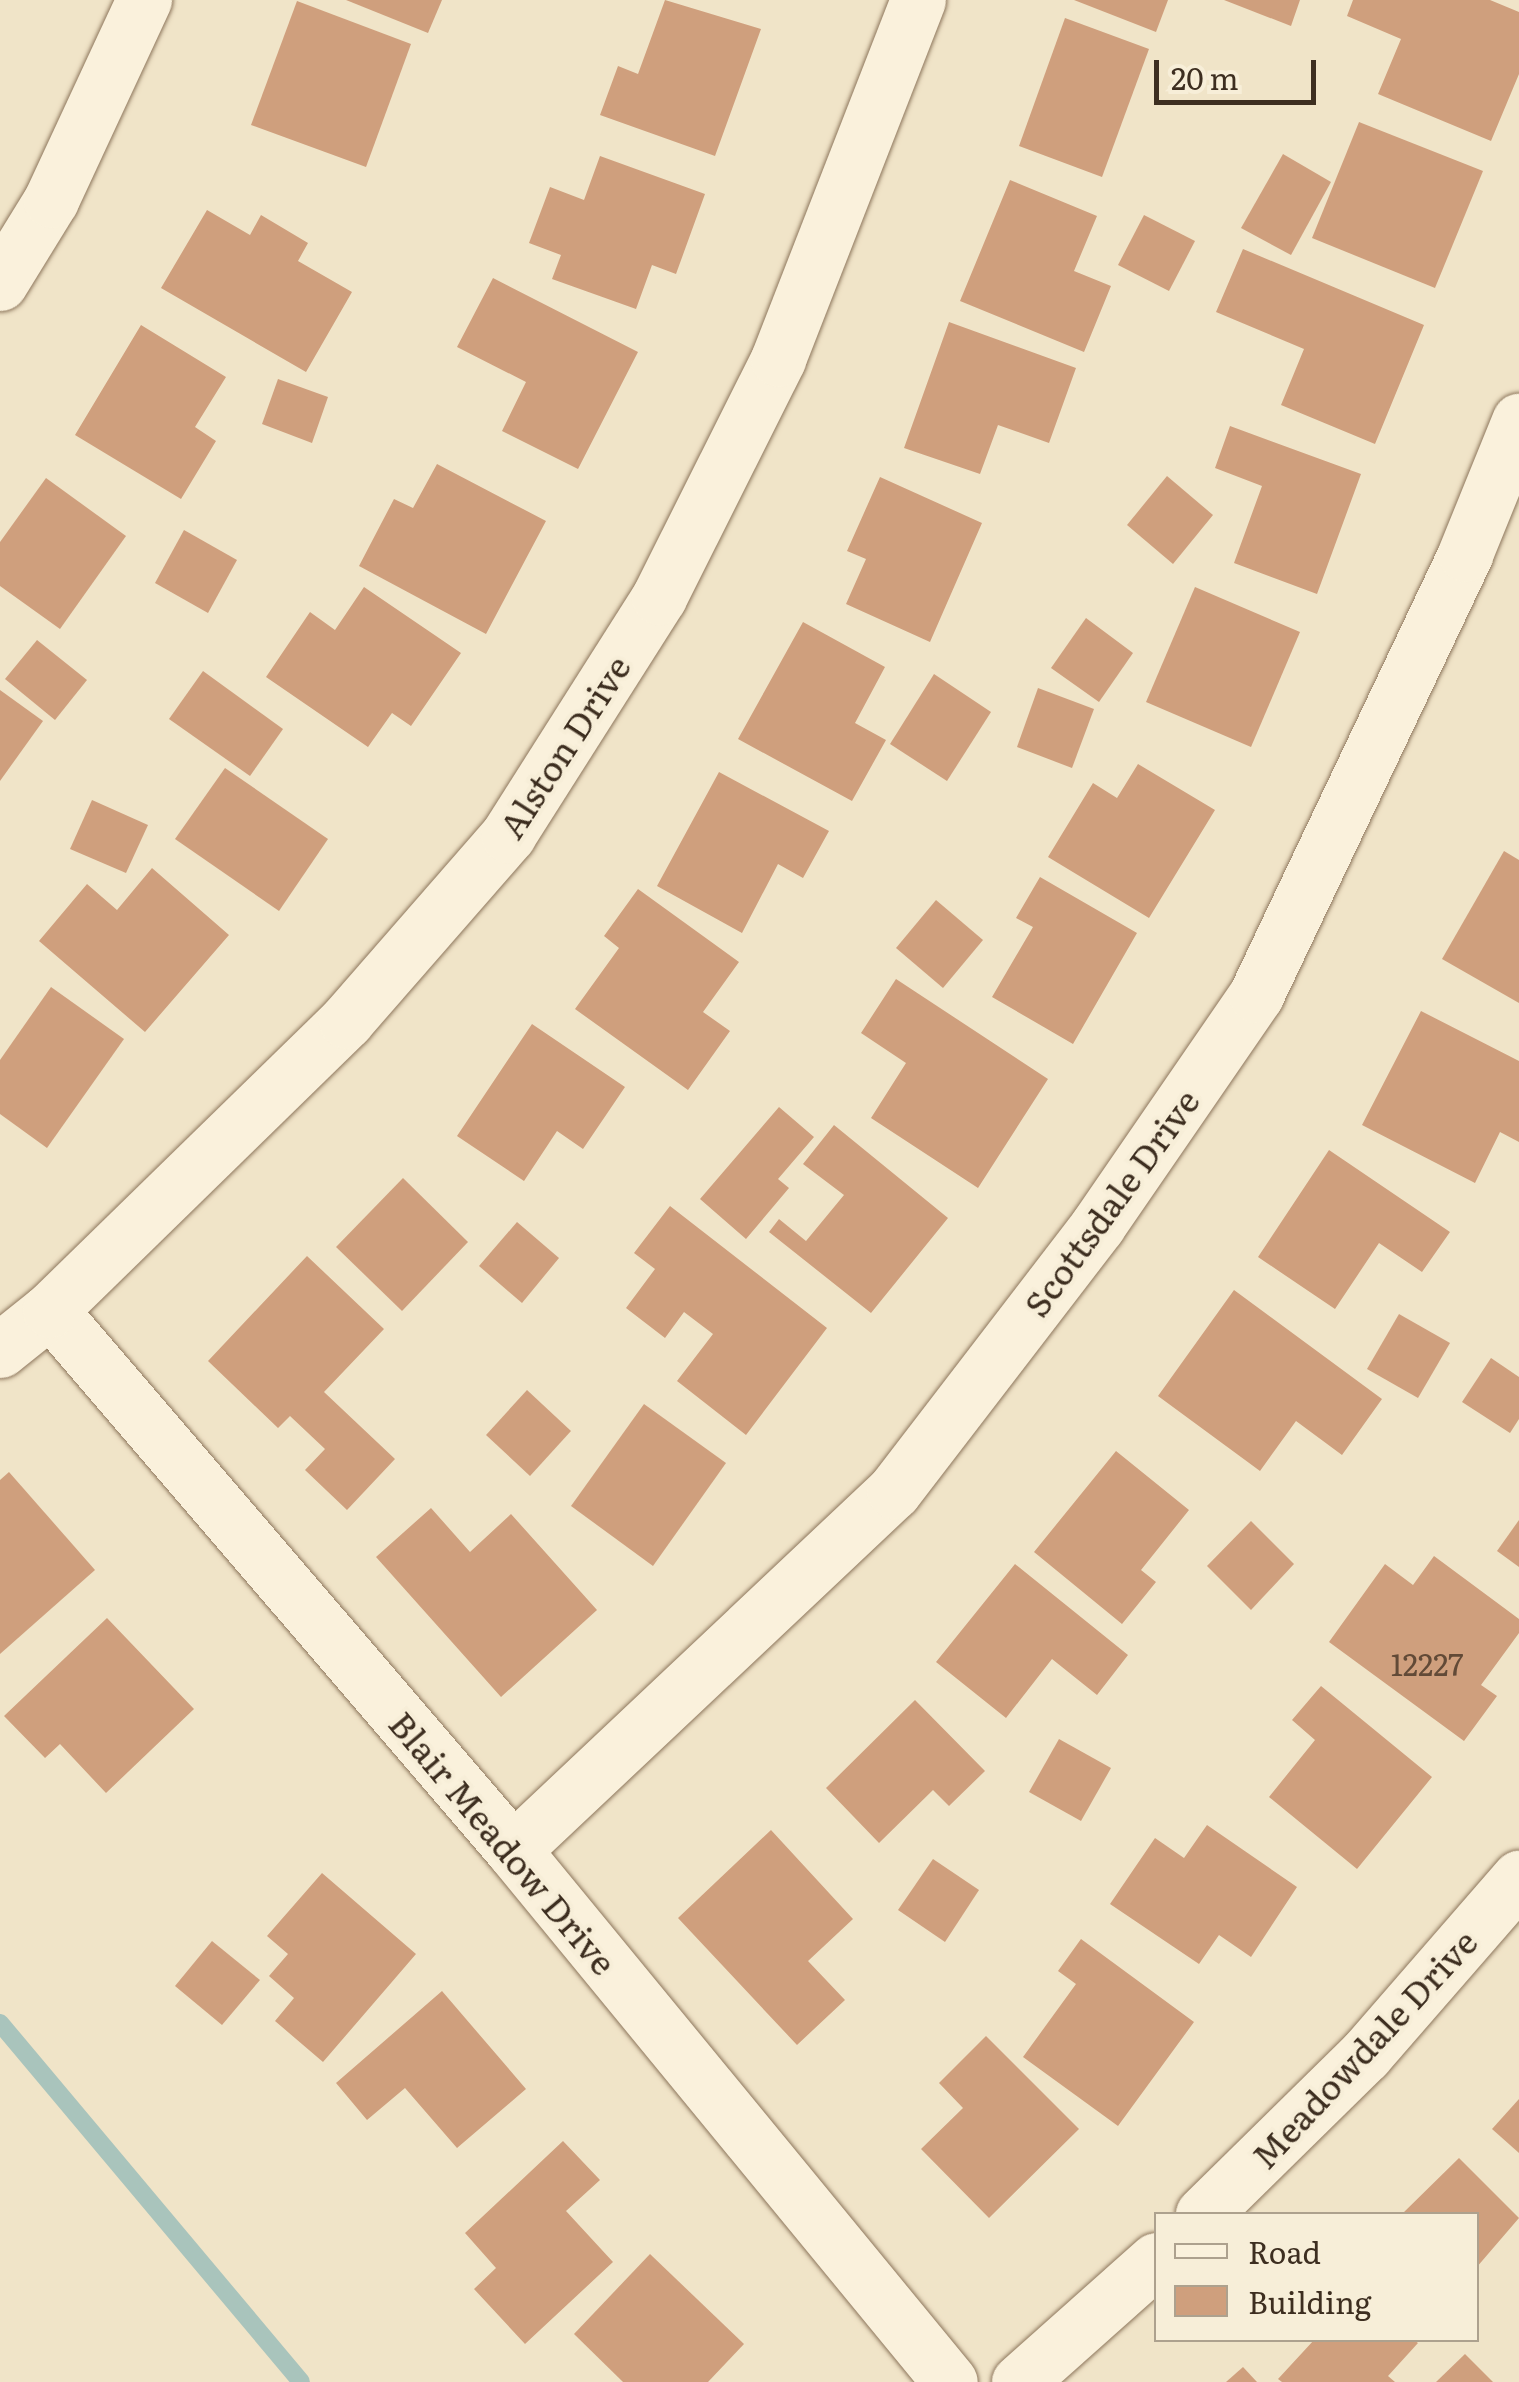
<!DOCTYPE html>
<html>
<head>
<meta charset="utf-8">
<style>
	body { margin:0 }
	#map { position:relative; width:1519px; height:2382px; overflow:hidden; background:#f0e4c8; font-family:Literata,serif }
	div>[style] { position:absolute }
	[style*='--x'] { left:calc(var(--x)*1px); top:calc(var(--y)*1px); width:calc(var(--w)*1px); rotate:calc(var(--a)*1deg) }
	.stream>* { height:18px; margin:-9px; padding:0 9px; transform-origin:9px; border-radius:9px; background:#a9c4bc }
	.building>* { inset:0; background:#cf9f7d }
	.roads { filter:drop-shadow(0 0 2px #8d765c) drop-shadow(0 0 2px #8d765c) }
	.minor>* { height:55px; margin:-27.5px; padding:0 27.5px; transform-origin:27.5px; border-radius:27.5px; background:#faf1dc }
	span { translate:-50% -50%; white-space:nowrap; text-align:center; line-height:1.15; -webkit-text-stroke:8px #f7eed8; paint-order:stroke }
	.number-label { font-size:30px; color:#624a37 }
	.number-label span { -webkit-text-stroke-width:0 }
	.street-label { font-size:35px; color:#3d2e20 }
	.legend { position:absolute; left:1154px; top:2212px; width:325px; height:130px; box-sizing:border-box; background:#f7eed8; border:2px solid #ada18e; margin:0; padding:12px 18px; list-style:none; font-size:30px; color:#3d2e20 }
	.legend li { display:flex; align-items:center; gap:20px; height:50px }
	.legend b { width:50px; border:2px solid #ada18e }
	.scale { position:absolute; left:1154px; top:60px; width:162px; height:45px; box-sizing:border-box; border:5px solid #3d2e20; border-top:0; padding-left:12px; font-size:30px; line-height:35px; white-space:nowrap; color:#3d2e20; -webkit-text-stroke:8px #f7eed8; paint-order:stroke }
</style>
</head>
<body>
<div id="map">
	<div class="stream">
		<i style="--x:0;--y:2023;--w:468;--a:50"></i>
	</div>
	<div class="building">
		<i style="clip-path:polygon(346px 0,442px 0,428px 33px)"></i>
		<i style="clip-path:polygon(665px 0,761px 29px,715px 156px,600px 115px,618px 66px,638px 74px)"></i>
		<i style="clip-path:polygon(1074px 0,1168px 0,1156px 32px)"></i>
		<i style="clip-path:polygon(1224px 0,1300px 0,1291px 26px)"></i>
		<i style="clip-path:polygon(1353px 0,1490px 0,1519px 12px,1519px 74px,1491px 141px,1378px 94px,1401px 39px,1347px 16px)"></i>
		<i style="clip-path:polygon(297px 1px,411px 44px,366px 167px,251px 125px)"></i>
		<i style="clip-path:polygon(1065px 18px,1149px 49px,1102px 177px,1019px 146px)"></i>
		<i style="clip-path:polygon(1359px 122px,1483px 171px,1435px 288px,1312px 238px)"></i>
		<i style="clip-path:polygon(1283px 154px,1331px 182px,1291px 255px,1241px 228px)"></i>
		<i style="clip-path:polygon(600px 156px,705px 194px,676px 274px,652px 265px,636px 309px,552px 279px,561px 255px,529px 243px,550px 187px,584px 200px)"></i>
		<i style="clip-path:polygon(1010px 180px,1097px 216px,1074px 271px,1111px 286px,1084px 352px,960px 301px)"></i>
		<i style="clip-path:polygon(207px 210px,250px 235px,261px 215px,308px 243px,298px 261px,352px 292px,306px 372px,161px 288px)"></i>
		<i style="clip-path:polygon(1144px 215px,1195px 241px,1169px 291px,1118px 265px)"></i>
		<i style="clip-path:polygon(1243px 249px,1424px 325px,1375px 444px,1281px 405px,1304px 349px,1216px 312px)"></i>
		<i style="clip-path:polygon(493px 278px,638px 352px,578px 469px,502px 431px,526px 382px,457px 347px)"></i>
		<i style="clip-path:polygon(949px 322px,1076px 368px,1049px 443px,998px 425px,980px 474px,904px 448px)"></i>
		<i style="clip-path:polygon(141px 325px,226px 377px,195px 427px,216px 441px,181px 499px,75px 435px)"></i>
		<i style="clip-path:polygon(278px 379px,328px 397px,312px 443px,262px 424px)"></i>
		<i style="clip-path:polygon(1230px 426px,1361px 474px,1317px 594px,1234px 563px,1262px 486px,1215px 468px)"></i>
		<i style="clip-path:polygon(437px 464px,546px 521px,486px 634px,359px 566px,394px 499px,413px 508px)"></i>
		<i style="clip-path:polygon(1167px 476px,1213px 515px,1173px 564px,1127px 525px)"></i>
		<i style="clip-path:polygon(880px 477px,982px 523px,930px 642px,846px 604px,866px 559px,847px 551px)"></i>
		<i style="clip-path:polygon(46px 478px,126px 536px,60px 629px,0 586px,0 542px)"></i>
		<i style="clip-path:polygon(184px 530px,237px 560px,208px 613px,155px 583px)"></i>
		<i style="clip-path:polygon(364px 587px,461px 653px,411px 726px,392px 713px,368px 747px,266px 677px,310px 612px,335px 630px)"></i>
		<i style="clip-path:polygon(1195px 587px,1300px 632px,1251px 747px,1146px 702px)"></i>
		<i style="clip-path:polygon(1086px 618px,1133px 653px,1099px 702px,1051px 668px)"></i>
		<i style="clip-path:polygon(803px 622px,885px 667px,855px 723px,886px 740px,852px 801px,738px 739px)"></i>
		<i style="clip-path:polygon(37px 640px,87px 680px,55px 720px,5px 679px)"></i>
		<i style="clip-path:polygon(203px 671px,283px 729px,250px 776px,169px 719px)"></i>
		<i style="clip-path:polygon(934px 674px,991px 712px,947px 781px,890px 744px)"></i>
		<i style="clip-path:polygon(1038px 688px,1094px 709px,1072px 768px,1017px 747px)"></i>
		<i style="clip-path:polygon(0 690px,43px 721px,0 781px)"></i>
		<i style="clip-path:polygon(1138px 764px,1215px 810px,1149px 918px,1048px 857px,1093px 783px,1117px 798px)"></i>
		<i style="clip-path:polygon(225px 768px,328px 839px,279px 911px,175px 839px)"></i>
		<i style="clip-path:polygon(719px 772px,829px 831px,803px 878px,778px 864px,742px 933px,657px 886px)"></i>
		<i style="clip-path:polygon(92px 800px,148px 825px,126px 873px,70px 849px)"></i>
		<i style="clip-path:polygon(1504px 851px,1519px 860px,1519px 1003px,1442px 959px)"></i>
		<i style="clip-path:polygon(152px 868px,229px 935px,145px 1032px,39px 941px,87px 884px,117px 910px)"></i>
		<i style="clip-path:polygon(1040px 877px,1137px 933px,1073px 1044px,992px 997px,1033px 927px,1016px 918px)"></i>
		<i style="clip-path:polygon(638px 889px,739px 962px,703px 1012px,730px 1031px,688px 1090px,575px 1009px,619px 948px,604px 936px)"></i>
		<i style="clip-path:polygon(936px 900px,983px 940px,943px 988px,896px 948px)"></i>
		<i style="clip-path:polygon(896px 979px,1048px 1079px,978px 1188px,871px 1118px,906px 1063px,861px 1033px)"></i>
		<i style="clip-path:polygon(51px 987px,124px 1039px,47px 1148px,0 1114px,0 1060px)"></i>
		<i style="clip-path:polygon(1421px 1011px,1519px 1061px,1519px 1142px,1500px 1132px,1475px 1183px,1362px 1125px)"></i>
		<i style="clip-path:polygon(532px 1024px,625px 1087px,583px 1149px,557px 1131px,524px 1181px,457px 1136px)"></i>
		<i style="clip-path:polygon(779px 1107px,814px 1137px,778px 1179px,789px 1188px,746px 1239px,700px 1199px)"></i>
		<i style="clip-path:polygon(834px 1125px,948px 1218px,871px 1313px,769px 1232px,779px 1219px,806px 1241px,844px 1195px,803px 1164px)"></i>
		<i style="clip-path:polygon(1329px 1150px,1450px 1232px,1422px 1272px,1379px 1243px,1335px 1309px,1258px 1257px)"></i>
		<i style="clip-path:polygon(403px 1178px,468px 1242px,402px 1311px,336px 1247px)"></i>
		<i style="clip-path:polygon(670px 1206px,827px 1328px,746px 1435px,677px 1381px,713px 1334px,684px 1312px,665px 1338px,626px 1308px,655px 1269px,634px 1253px)"></i>
		<i style="clip-path:polygon(517px 1222px,559px 1258px,522px 1303px,479px 1266px)"></i>
		<i style="clip-path:polygon(307px 1256px,384px 1329px,324px 1392px,395px 1459px,347px 1510px,305px 1470px,325px 1449px,290px 1416px,278px 1428px,208px 1361px)"></i>
		<i style="clip-path:polygon(1234px 1290px,1382px 1399px,1342px 1455px,1296px 1421px,1260px 1471px,1158px 1396px)"></i>
		<i style="clip-path:polygon(1399px 1314px,1450px 1343px,1418px 1398px,1367px 1369px)"></i>
		<i style="clip-path:polygon(1491px 1358px,1519px 1377px,1519px 1419px,1510px 1433px,1462px 1402px)"></i>
		<i style="clip-path:polygon(527px 1390px,571px 1431px,530px 1476px,486px 1435px)"></i>
		<i style="clip-path:polygon(644px 1404px,726px 1463px,653px 1566px,571px 1506px)"></i>
		<i style="clip-path:polygon(1116px 1451px,1189px 1510px,1141px 1570px,1156px 1582px,1122px 1624px,1034px 1552px)"></i>
		<i style="clip-path:polygon(9px 1472px,95px 1570px,0 1654px,0 1480px)"></i>
		<i style="clip-path:polygon(431px 1508px,470px 1552px,511px 1514px,597px 1610px,501px 1697px,376px 1557px)"></i>
		<i style="clip-path:polygon(1519px 1520px,1519px 1567px,1497px 1551px)"></i>
		<i style="clip-path:polygon(1251px 1521px,1294px 1564px,1251px 1610px,1207px 1566px)"></i>
		<i style="clip-path:polygon(1434px 1556px,1519px 1619px,1519px 1633px,1481px 1685px,1497px 1696px,1464px 1741px,1329px 1642px,1385px 1564px,1413px 1585px)"></i>
		<i style="clip-path:polygon(1015px 1564px,1128px 1655px,1097px 1695px,1052px 1659px,1006px 1718px,936px 1662px)"></i>
		<i style="clip-path:polygon(107px 1618px,194px 1709px,106px 1793px,60px 1744px,45px 1758px,4px 1716px)"></i>
		<i style="clip-path:polygon(1321px 1686px,1432px 1777px,1357px 1869px,1269px 1797px,1315px 1740px,1292px 1720px)"></i>
		<i style="clip-path:polygon(915px 1700px,985px 1771px,949px 1806px,933px 1790px,879px 1843px,826px 1788px)"></i>
		<i style="clip-path:polygon(1059px 1739px,1111px 1768px,1081px 1821px,1029px 1792px)"></i>
		<i style="clip-path:polygon(1207px 1825px,1297px 1887px,1251px 1957px,1219px 1935px,1199px 1964px,1110px 1904px,1155px 1838px,1184px 1858px)"></i>
		<i style="clip-path:polygon(771px 1830px,853px 1919px,808px 1961px,845px 2000px,797px 2045px,678px 1918px)"></i>
		<i style="clip-path:polygon(933px 1859px,979px 1890px,945px 1942px,898px 1910px)"></i>
		<i style="clip-path:polygon(322px 1873px,416px 1954px,323px 2062px,275px 2021px,294px 1998px,269px 1976px,288px 1954px,267px 1936px)"></i>
		<i style="clip-path:polygon(1081px 1939px,1194px 2022px,1118px 2126px,1023px 2057px,1076px 1984px,1058px 1971px)"></i>
		<i style="clip-path:polygon(212px 1941px,260px 1980px,222px 2025px,175px 1986px)"></i>
		<i style="clip-path:polygon(442px 1991px,526px 2089px,457px 2148px,405px 2088px,367px 2120px,336px 2083px)"></i>
		<i style="clip-path:polygon(986px 2036px,1079px 2129px,989px 2218px,921px 2149px,963px 2108px,939px 2083px)"></i>
		<i style="clip-path:polygon(1519px 2099px,1519px 2153px,1492px 2129px)"></i>
		<i style="clip-path:polygon(563px 2141px,600px 2180px,566px 2211px,613px 2262px,525px 2344px,474px 2289px,496px 2268px,465px 2233px)"></i>
		<i style="clip-path:polygon(1459px 2158px,1519px 2218px,1476px 2268px,1476px 2214px,1402px 2214px)"></i>
		<i style="clip-path:polygon(650px 2254px,744px 2344px,708px 2382px,623px 2382px,574px 2334px)"></i>
		<i style="clip-path:polygon(1314px 2340px,1414px 2340px,1418px 2343px,1388px 2376px,1395px 2382px,1282px 2382px,1278px 2379px)"></i>
		<i style="clip-path:polygon(1465px 2354px,1493px 2382px,1436px 2382px)"></i>
		<i style="clip-path:polygon(1243px 2367px,1257px 2382px,1226px 2382px)"></i>
	</div>
	<div class="roads">
		<div class="minor">
			<i style="--x:0;--y:283;--w:97;--a:-58.4"></i>
			<i style="--x:51;--y:200;--w:221;--a:-65.1"></i>
			<i style="--x:50;--y:1310;--w:711;--a:49.39"></i>
			<i style="--x:513;--y:1850;--w:688;--a:50.6"></i>
			<i style="--x:0;--y:1350;--w:64;--a:-38.7"></i>
			<i style="--x:50;--y:1310;--w:414;--a:-44.3"></i>
			<i style="--x:346;--y:1021;--w:247;--a:-48.9"></i>
			<i style="--x:508;--y:835;--w:282;--a:-57.6"></i>
			<i style="--x:659;--y:597;--w:266;--a:-63.4"></i>
			<i style="--x:778;--y:359;--w:385;--a:-68.7"></i>
			<i style="--x:513;--y:1850;--w:523;--a:-43.3"></i>
			<i style="--x:894;--y:1491;--w:335;--a:-52.5"></i>
			<i style="--x:1098;--y:1225;--w:279;--a:-55.5"></i>
			<i style="--x:1256;--y:995;--w:488;--a:-64.6"></i>
			<i style="--x:1465;--y:554;--w:144;--a:-67.9"></i>
			<i style="--x:1203;--y:2214;--w:227;--a:-44.5"></i>
			<i style="--x:1365;--y:2055;--w:235;--a:-49"></i>
			<i style="--x:1019;--y:2382;--w:183;--a:-41.7"></i>
		</div>
	</div>
	<div class="number-label">
		<span style="left:1427px;top:1663px">12227</span>
	</div>
	<div class="street-label">
		<span style="left:563px;top:746px;rotate:-57deg">Alston Drive</span>
		<span style="left:1110px;top:1202px;rotate:-54deg">Scottsdale Drive</span>
		<span style="left:504px;top:1842px;rotate:50deg">Blair Meadow Drive</span>
		<span style="left:1363px;top:2048px;rotate:-47deg">Meadowdale Drive</span>
	</div>
	<ul class="legend">
	<li><b style="height:12px;background:#faf1dc"></b>Road</li>
	<li><b style="height:28px;background:#cf9f7d"></b>Building</li>
	</ul>
	<div class="scale">20 m</div>
</div>
</body>
</html>
